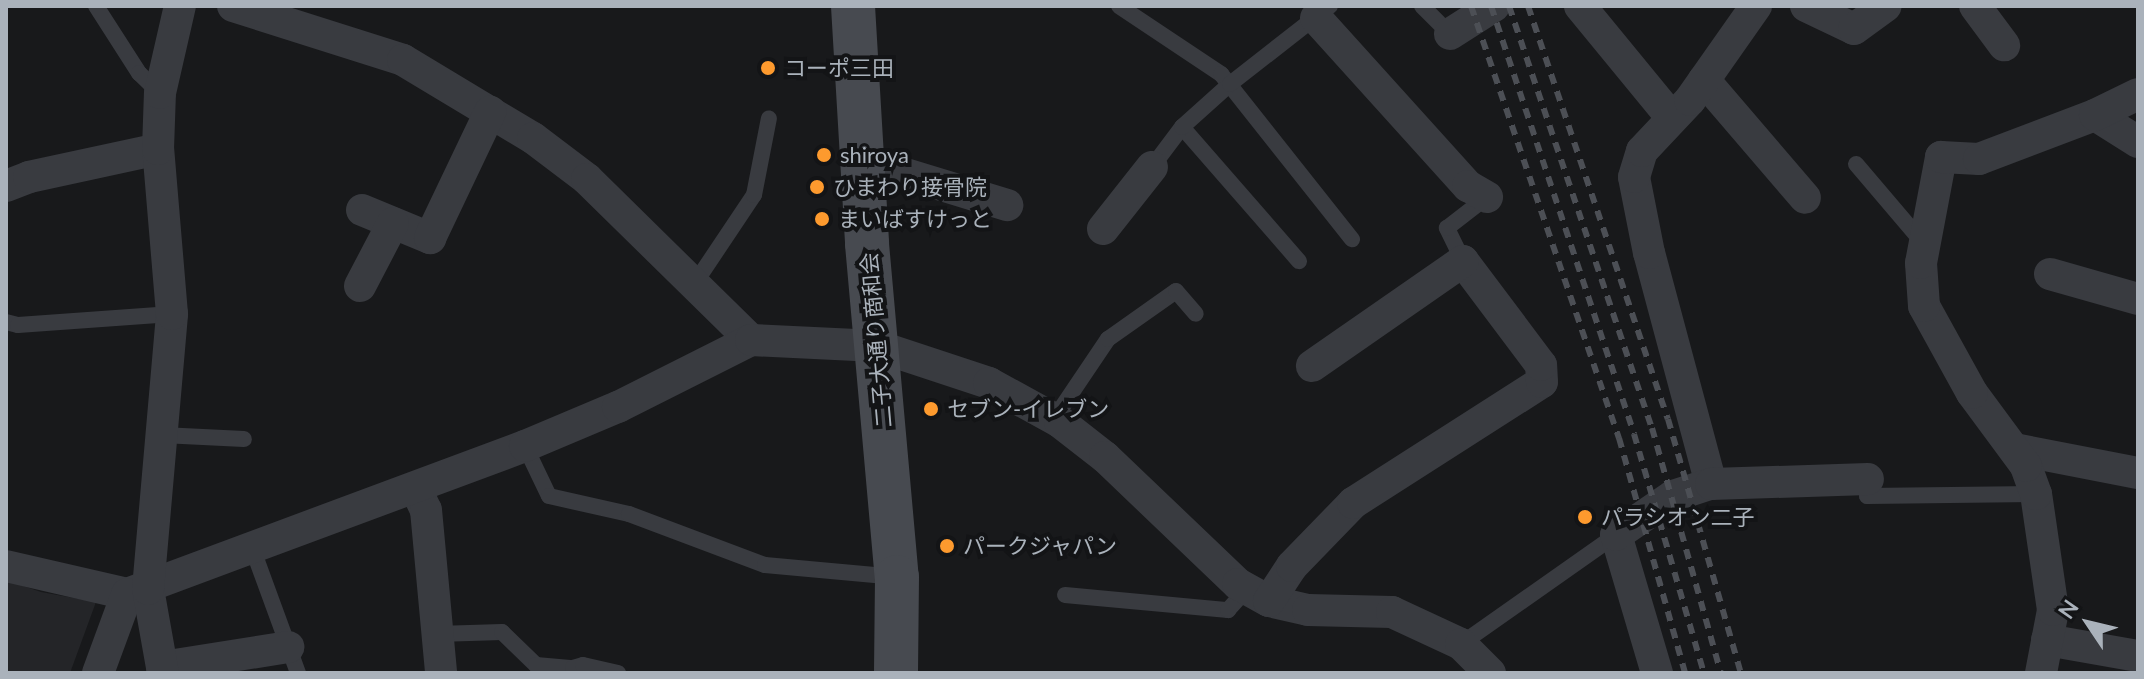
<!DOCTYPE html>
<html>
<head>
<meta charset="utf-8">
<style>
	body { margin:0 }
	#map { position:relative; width:2144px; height:679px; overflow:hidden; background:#18191b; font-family:Lato,"Noto Sans JP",sans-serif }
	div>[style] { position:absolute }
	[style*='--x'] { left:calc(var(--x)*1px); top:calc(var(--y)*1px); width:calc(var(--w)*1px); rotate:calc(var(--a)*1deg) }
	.built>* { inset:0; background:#242528 }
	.lane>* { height:16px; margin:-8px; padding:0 8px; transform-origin:8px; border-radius:8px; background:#393b40 }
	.street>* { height:32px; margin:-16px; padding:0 16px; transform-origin:16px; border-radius:16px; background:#393b40 }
	.secondary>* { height:44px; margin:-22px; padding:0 22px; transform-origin:22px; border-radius:22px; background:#474a50 }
	.rail>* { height:6px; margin-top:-3px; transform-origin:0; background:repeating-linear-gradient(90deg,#4c4f55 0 10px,transparent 0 18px) }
	.dots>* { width:22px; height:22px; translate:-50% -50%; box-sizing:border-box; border:4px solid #131416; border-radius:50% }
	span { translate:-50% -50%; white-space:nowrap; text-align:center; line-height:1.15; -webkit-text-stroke:8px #131416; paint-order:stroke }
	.poi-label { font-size:22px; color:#aab2bb }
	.left { translate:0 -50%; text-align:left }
	.street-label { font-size:22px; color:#aab2bb }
	.frame { position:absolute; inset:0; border:8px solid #aab2bb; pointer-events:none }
	.north { position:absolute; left:2048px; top:583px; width:80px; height:80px; -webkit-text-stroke:6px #131416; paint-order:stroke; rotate:305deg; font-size:22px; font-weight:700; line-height:32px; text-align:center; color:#aab2bb }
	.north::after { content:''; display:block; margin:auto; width:28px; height:36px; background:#aab2bb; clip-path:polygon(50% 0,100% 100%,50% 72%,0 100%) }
</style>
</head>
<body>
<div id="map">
	<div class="built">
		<i style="clip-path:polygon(6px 580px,41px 592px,96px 602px,70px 673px,6px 673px)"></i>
	</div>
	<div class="lane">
		<i style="--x:96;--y:6;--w:80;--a:57.3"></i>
		<i style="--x:139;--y:73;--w:29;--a:44"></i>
		<i style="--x:1119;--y:6;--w:123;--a:33.7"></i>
		<i style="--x:1221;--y:74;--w:211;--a:51.6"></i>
		<i style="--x:1422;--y:6;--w:40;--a:45"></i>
		<i style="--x:1182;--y:127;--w:178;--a:48.9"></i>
		<i style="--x:1856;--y:164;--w:106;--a:49.6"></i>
		<i style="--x:1152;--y:167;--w:50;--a:-53.1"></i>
		<i style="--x:1182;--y:127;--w:64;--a:-41.9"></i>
		<i style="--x:1230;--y:84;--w:127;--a:-38"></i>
		<i style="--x:1463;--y:261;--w:37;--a:-116"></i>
		<i style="--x:1447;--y:228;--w:51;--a:-37.8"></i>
		<i style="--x:695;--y:283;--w:106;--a:-56.2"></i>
		<i style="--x:754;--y:195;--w:78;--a:-79"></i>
		<i style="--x:6;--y:322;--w:12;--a:14"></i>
		<i style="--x:18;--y:325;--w:154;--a:-4.1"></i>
		<i style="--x:1054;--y:419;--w:97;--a:-56"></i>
		<i style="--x:1108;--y:339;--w:83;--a:-35.2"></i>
		<i style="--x:1176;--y:291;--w:30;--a:49"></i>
		<i style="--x:162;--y:435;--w:82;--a:2.8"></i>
		<i style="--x:525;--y:446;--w:55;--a:64.4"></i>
		<i style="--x:549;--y:496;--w:82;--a:12.7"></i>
		<i style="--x:629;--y:514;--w:145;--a:20.6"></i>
		<i style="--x:765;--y:565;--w:132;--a:5.2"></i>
		<i style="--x:1868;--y:479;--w:17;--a:93"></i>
		<i style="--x:1867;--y:496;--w:169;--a:-0.7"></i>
		<i style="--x:253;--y:550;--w:131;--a:69.9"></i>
		<i style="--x:1065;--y:595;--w:164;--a:5.3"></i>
		<i style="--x:1228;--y:610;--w:28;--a:-48"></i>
		<i style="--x:437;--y:634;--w:65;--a:-1.8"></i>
		<i style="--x:502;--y:632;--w:47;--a:44.1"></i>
		<i style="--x:536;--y:665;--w:37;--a:5"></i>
		<i style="--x:573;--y:668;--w:10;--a:-17"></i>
		<i style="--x:583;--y:665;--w:36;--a:13"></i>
		<i style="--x:1461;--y:644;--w:189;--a:-35.1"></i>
	</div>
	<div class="street">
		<i style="--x:233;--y:6;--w:178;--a:17.6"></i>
		<i style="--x:403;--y:60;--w:152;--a:31"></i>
		<i style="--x:533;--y:138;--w:68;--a:37.2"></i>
		<i style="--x:587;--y:179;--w:230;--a:44.5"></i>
		<i style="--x:1580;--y:6;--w:145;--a:50.6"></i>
		<i style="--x:1806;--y:6;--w:53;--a:25.6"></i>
		<i style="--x:1854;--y:29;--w:39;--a:-36"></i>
		<i style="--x:1975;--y:6;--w:49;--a:53.4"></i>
		<i style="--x:1316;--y:18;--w:227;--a:47.9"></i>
		<i style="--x:1468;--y:186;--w:22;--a:30"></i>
		<i style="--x:1450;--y:34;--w:52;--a:-32.5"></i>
		<i style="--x:1704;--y:80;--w:155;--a:49.4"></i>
		<i style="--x:2095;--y:115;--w:51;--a:32.1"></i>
		<i style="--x:863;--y:161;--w:151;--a:17"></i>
		<i style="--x:6;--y:186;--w:25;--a:-21"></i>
		<i style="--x:29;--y:177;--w:132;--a:-12.2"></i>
		<i style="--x:362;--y:210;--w:74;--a:22.4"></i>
		<i style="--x:430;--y:238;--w:140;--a:-64.5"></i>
		<i style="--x:1103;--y:229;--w:79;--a:-51.7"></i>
		<i style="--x:2050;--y:274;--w:91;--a:15.9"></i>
		<i style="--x:360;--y:286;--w:71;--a:-62.4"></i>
		<i style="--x:2014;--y:449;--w:126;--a:11"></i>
		<i style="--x:1711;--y:484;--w:239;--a:-105"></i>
		<i style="--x:1649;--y:253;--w:77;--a:-101.2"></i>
		<i style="--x:1634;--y:177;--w:27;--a:-73"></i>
		<i style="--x:1642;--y:151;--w:70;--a:-46.7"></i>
		<i style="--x:1690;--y:100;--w:115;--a:-54.9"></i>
		<i style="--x:416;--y:489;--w:23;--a:65"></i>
		<i style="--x:426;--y:510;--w:164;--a:84.7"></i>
		<i style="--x:6;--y:566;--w:124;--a:13"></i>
		<i style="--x:127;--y:594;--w:425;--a:-20.4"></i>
		<i style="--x:525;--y:446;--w:101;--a:-22.8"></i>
		<i style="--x:618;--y:407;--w:149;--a:-26.7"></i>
		<i style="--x:751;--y:340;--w:126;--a:2.7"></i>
		<i style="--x:877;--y:346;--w:118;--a:18.3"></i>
		<i style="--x:989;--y:383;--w:81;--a:28.8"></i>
		<i style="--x:1060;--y:422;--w:57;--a:37.9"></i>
		<i style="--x:1105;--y:457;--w:184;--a:43.7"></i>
		<i style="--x:1238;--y:584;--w:35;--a:29"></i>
		<i style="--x:1269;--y:601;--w:40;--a:13"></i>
		<i style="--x:1308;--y:610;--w:84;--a:1.4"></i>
		<i style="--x:1392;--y:612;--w:76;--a:24.9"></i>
		<i style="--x:1461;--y:644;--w:41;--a:45"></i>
		<i style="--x:1269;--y:601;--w:42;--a:-56.7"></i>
		<i style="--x:1292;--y:566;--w:88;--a:-45.9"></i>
		<i style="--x:1353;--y:503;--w:224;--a:-32.6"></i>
		<i style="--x:1542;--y:382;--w:17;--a:-93"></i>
		<i style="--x:1541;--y:365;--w:130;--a:-126.9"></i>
		<i style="--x:1463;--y:261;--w:184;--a:145.2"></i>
		<i style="--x:2047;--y:640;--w:92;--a:10"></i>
		<i style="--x:162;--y:667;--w:128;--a:-9"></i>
		<i style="--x:98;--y:673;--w:84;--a:-69.8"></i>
		<i style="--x:163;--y:673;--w:85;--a:-100.1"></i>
		<i style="--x:148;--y:589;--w:276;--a:-85"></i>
		<i style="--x:172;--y:314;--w:166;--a:-94.8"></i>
		<i style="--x:158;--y:149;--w:56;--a:-88"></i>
		<i style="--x:160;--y:93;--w:89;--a:-77.1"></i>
		<i style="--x:1657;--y:673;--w:144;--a:-106.5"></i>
		<i style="--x:1616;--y:535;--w:69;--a:-34.4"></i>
		<i style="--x:1673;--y:496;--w:40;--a:-18"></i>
		<i style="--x:1711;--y:484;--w:157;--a:-1.8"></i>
		<i style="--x:2041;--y:673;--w:64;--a:-79.2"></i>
		<i style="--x:2053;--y:610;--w:117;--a:-98.3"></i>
		<i style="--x:2036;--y:494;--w:30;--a:-110"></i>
		<i style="--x:2026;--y:466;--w:91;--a:-126.5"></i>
		<i style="--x:1972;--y:393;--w:99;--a:-118.9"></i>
		<i style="--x:1924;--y:306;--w:43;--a:-94"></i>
		<i style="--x:1921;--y:263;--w:108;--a:-79.3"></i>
		<i style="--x:1941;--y:157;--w:38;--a:3"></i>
		<i style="--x:1979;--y:159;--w:124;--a:-20.8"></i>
		<i style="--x:2095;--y:115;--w:48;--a:-26"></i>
	</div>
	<div class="secondary">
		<i style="--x:853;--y:6;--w:238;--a:86.6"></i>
		<i style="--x:867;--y:244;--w:334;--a:84.9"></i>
		<i style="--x:897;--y:577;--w:96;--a:90.6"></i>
	</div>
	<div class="rail">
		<i style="--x:1471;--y:6;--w:457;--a:71.1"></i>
		<i style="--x:1619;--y:438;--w:244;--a:74.3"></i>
		<i style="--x:1491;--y:6;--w:451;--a:71.5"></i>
		<i style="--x:1634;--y:434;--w:249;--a:73.7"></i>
		<i style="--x:1509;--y:6;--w:446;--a:71.3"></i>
		<i style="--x:1652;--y:428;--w:255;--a:74.3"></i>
		<i style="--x:1528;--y:6;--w:436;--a:71.3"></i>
		<i style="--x:1668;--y:419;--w:264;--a:74"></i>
	</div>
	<div class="dots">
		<i style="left:768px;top:68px;background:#fd9a2e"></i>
		<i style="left:824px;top:155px;background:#fd9a2e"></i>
		<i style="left:817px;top:187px;background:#fd9a2e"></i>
		<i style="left:822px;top:219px;background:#fd9a2e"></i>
		<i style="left:931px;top:409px;background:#fd9a2e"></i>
		<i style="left:1585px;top:517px;background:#fd9a2e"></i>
		<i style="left:947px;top:546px;background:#fd9a2e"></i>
	</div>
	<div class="poi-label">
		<span class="left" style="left:784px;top:68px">コーポ三田</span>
		<span class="left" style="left:840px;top:155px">shiroya</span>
		<span class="left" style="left:833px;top:187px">ひまわり接骨院</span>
		<span class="left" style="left:838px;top:219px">まいばすけっと</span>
		<span class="left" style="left:947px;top:409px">セブン-イレブン</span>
		<span class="left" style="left:1601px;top:517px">パラシオン二子</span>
		<span class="left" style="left:963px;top:546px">パークジャパン</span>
	</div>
	<div class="street-label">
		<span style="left:876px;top:340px;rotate:-95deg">二子大通り商和会</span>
	</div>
	<div class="frame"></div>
	<div class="north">N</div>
</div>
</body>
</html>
